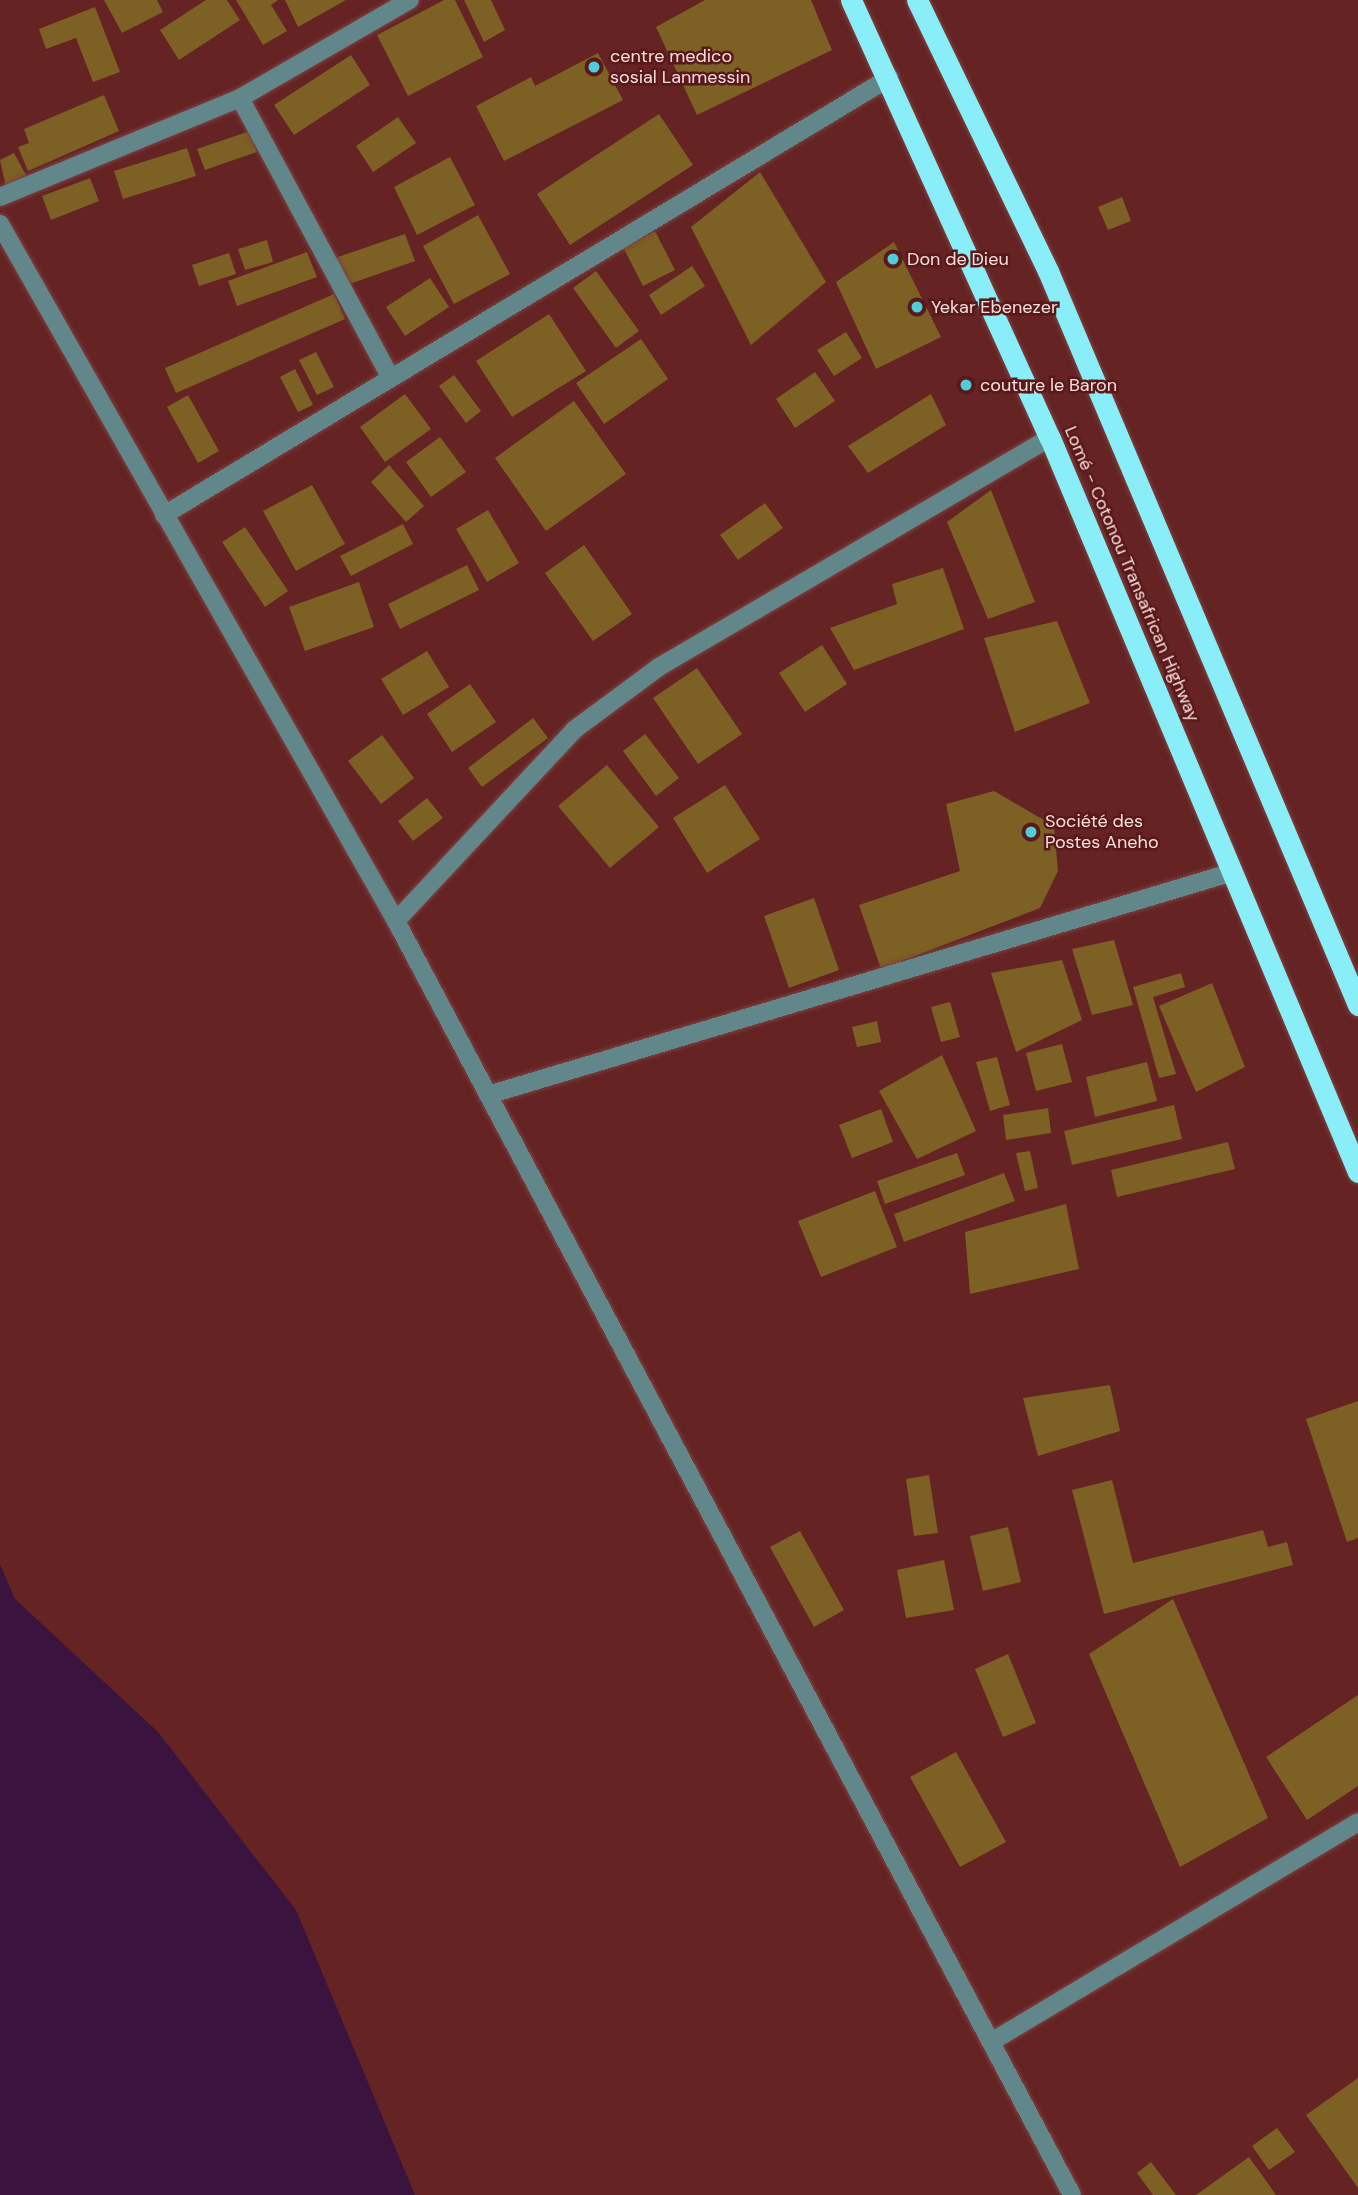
<!DOCTYPE html>
<html>
<head>
<meta charset="utf-8">
<style>
	body { margin:0 }
	#map { position:relative; width:1358px; height:2195px; overflow:hidden; background:#652323; font-family:"DM Sans",sans-serif }
	div>[style] { position:absolute }
	[style*='--x'] { left:calc(var(--x)*1px); top:calc(var(--y)*1px); width:calc(var(--w)*1px); rotate:calc(var(--a)*1deg) }
	.water>* { inset:0; background:#3a143e }
	.building>* { inset:0; background:#7d6023 }
	.roads { filter:drop-shadow(0 0 2px #7d4141) drop-shadow(0 0 2px #7d4141) }
	.minor>* { height:18px; margin:-9px; padding:0 9px; transform-origin:9px; border-radius:9px; background:#61878b }
	.highway>* { height:21px; margin:-10.5px; padding:0 10.5px; transform-origin:10.5px; border-radius:10.5px; background:#89eef7 }
	.dots>* { width:19px; height:19px; translate:-50% -50%; box-sizing:border-box; border:4px solid #591819; border-radius:50% }
	span { translate:-50% -50%; white-space:nowrap; text-align:center; line-height:1.15; -webkit-text-stroke:5px #591819; paint-order:stroke }
	.poi-label { font-size:18px; color:#f9e0dd }
	.left { translate:0 -50%; text-align:left }
	.street-label { font-size:18px; color:#f9e0dd }
</style>
</head>
<body>
<div id="map">
	<div class="water">
		<i style="clip-path:polygon(0 1564px,15px 1599px,158px 1732px,296px 1910px,415px 2195px,0 2195px)"></i>
	</div>
	<div class="building">
		<i style="clip-path:polygon(104px 0,157px 0,163px 12px,122px 33px)"></i>
		<i style="clip-path:polygon(206px 0,227px 0,240px 20px,179px 60px,160px 30px)"></i>
		<i style="clip-path:polygon(236px 0,278px 0,271px 5px,287px 31px,263px 45px)"></i>
		<i style="clip-path:polygon(285px 0,346px 0,298px 27px)"></i>
		<i style="clip-path:polygon(444px 0,455px 0,483px 57px,408px 96px,377px 35px)"></i>
		<i style="clip-path:polygon(464px 0,491px 0,505px 30px,484px 42px)"></i>
		<i style="clip-path:polygon(705px 0,811px 0,832px 50px,697px 115px,656px 27px)"></i>
		<i style="clip-path:polygon(95px 7px,120px 72px,93px 82px,76px 38px,46px 49px,39px 29px)"></i>
		<i style="clip-path:polygon(598px 53px,623px 100px,504px 161px,476px 106px,531px 77px,535px 86px)"></i>
		<i style="clip-path:polygon(351px 55px,370px 85px,294px 135px,274px 105px)"></i>
		<i style="clip-path:polygon(104px 95px,119px 131px,28px 171px,18px 147px,29px 143px,24px 129px)"></i>
		<i style="clip-path:polygon(659px 114px,693px 165px,570px 245px,537px 194px)"></i>
		<i style="clip-path:polygon(398px 117px,416px 143px,373px 172px,356px 146px)"></i>
		<i style="clip-path:polygon(250px 131px,257px 152px,205px 170px,197px 149px)"></i>
		<i style="clip-path:polygon(187px 148px,196px 176px,123px 199px,114px 171px)"></i>
		<i style="clip-path:polygon(14px 153px,26px 175px,6px 187px,0 160px)"></i>
		<i style="clip-path:polygon(450px 157px,475px 205px,417px 235px,394px 187px)"></i>
		<i style="clip-path:polygon(760px 172px,826px 282px,751px 345px,691px 227px)"></i>
		<i style="clip-path:polygon(90px 178px,99px 201px,51px 220px,42px 196px)"></i>
		<i style="clip-path:polygon(1122px 197px,1131px 221px,1108px 230px,1098px 207px)"></i>
		<i style="clip-path:polygon(478px 215px,510px 274px,454px 304px,423px 246px)"></i>
		<i style="clip-path:polygon(655px 231px,675px 270px,643px 286px,623px 247px)"></i>
		<i style="clip-path:polygon(405px 234px,415px 261px,344px 286px,335px 258px)"></i>
		<i style="clip-path:polygon(267px 240px,273px 262px,245px 270px,238px 249px)"></i>
		<i style="clip-path:polygon(894px 242px,941px 337px,876px 369px,836px 282px)"></i>
		<i style="clip-path:polygon(307px 252px,317px 277px,237px 306px,228px 281px)"></i>
		<i style="clip-path:polygon(229px 253px,236px 274px,199px 286px,192px 265px)"></i>
		<i style="clip-path:polygon(692px 266px,705px 286px,661px 315px,649px 295px)"></i>
		<i style="clip-path:polygon(596px 271px,639px 331px,616px 348px,573px 288px)"></i>
		<i style="clip-path:polygon(430px 278px,449px 307px,405px 336px,386px 307px)"></i>
		<i style="clip-path:polygon(334px 294px,345px 319px,176px 393px,165px 368px)"></i>
		<i style="clip-path:polygon(549px 314px,586px 371px,512px 417px,476px 361px)"></i>
		<i style="clip-path:polygon(846px 332px,862px 358px,834px 376px,817px 350px)"></i>
		<i style="clip-path:polygon(641px 339px,668px 379px,604px 424px,576px 383px)"></i>
		<i style="clip-path:polygon(316px 352px,334px 387px,317px 395px,299px 360px)"></i>
		<i style="clip-path:polygon(295px 369px,313px 405px,298px 412px,280px 377px)"></i>
		<i style="clip-path:polygon(815px 372px,835px 401px,795px 428px,776px 399px)"></i>
		<i style="clip-path:polygon(454px 375px,481px 411px,466px 423px,439px 386px)"></i>
		<i style="clip-path:polygon(405px 394px,431px 429px,385px 462px,360px 427px)"></i>
		<i style="clip-path:polygon(931px 394px,946px 425px,868px 473px,848px 446px)"></i>
		<i style="clip-path:polygon(188px 395px,219px 451px,198px 463px,167px 407px)"></i>
		<i style="clip-path:polygon(574px 401px,626px 474px,546px 531px,495px 458px)"></i>
		<i style="clip-path:polygon(440px 437px,466px 472px,431px 497px,406px 462px)"></i>
		<i style="clip-path:polygon(389px 465px,424px 506px,406px 522px,371px 482px)"></i>
		<i style="clip-path:polygon(312px 485px,345px 544px,296px 571px,263px 511px)"></i>
		<i style="clip-path:polygon(991px 490px,1035px 602px,988px 619px,947px 522px)"></i>
		<i style="clip-path:polygon(765px 503px,783px 528px,738px 560px,720px 535px)"></i>
		<i style="clip-path:polygon(488px 510px,519px 563px,487px 582px,456px 529px)"></i>
		<i style="clip-path:polygon(403px 524px,413px 544px,351px 576px,340px 556px)"></i>
		<i style="clip-path:polygon(245px 527px,288px 591px,265px 607px,222px 542px)"></i>
		<i style="clip-path:polygon(584px 545px,632px 614px,593px 641px,545px 573px)"></i>
		<i style="clip-path:polygon(467px 565px,479px 590px,400px 629px,388px 604px)"></i>
		<i style="clip-path:polygon(943px 568px,964px 629px,854px 670px,830px 628px,897px 604px,892px 584px)"></i>
		<i style="clip-path:polygon(359px 582px,374px 627px,305px 651px,289px 607px)"></i>
		<i style="clip-path:polygon(1057px 621px,1090px 703px,1015px 732px,984px 638px)"></i>
		<i style="clip-path:polygon(822px 645px,847px 684px,805px 712px,779px 673px)"></i>
		<i style="clip-path:polygon(427px 651px,449px 687px,403px 715px,381px 679px)"></i>
		<i style="clip-path:polygon(697px 668px,742px 734px,698px 764px,653px 698px)"></i>
		<i style="clip-path:polygon(470px 684px,496px 722px,452px 752px,427px 714px)"></i>
		<i style="clip-path:polygon(533px 718px,548px 738px,482px 787px,468px 768px)"></i>
		<i style="clip-path:polygon(645px 734px,679px 778px,656px 796px,623px 751px)"></i>
		<i style="clip-path:polygon(382px 735px,414px 778px,381px 804px,348px 761px)"></i>
		<i style="clip-path:polygon(607px 765px,659px 827px,610px 868px,558px 806px)"></i>
		<i style="clip-path:polygon(725px 785px,760px 839px,707px 873px,673px 818px)"></i>
		<i style="clip-path:polygon(994px 791px,1054px 826px,1058px 871px,1040px 908px,881px 969px,859px 905px,960px 871px,946px 804px)"></i>
		<i style="clip-path:polygon(427px 798px,443px 818px,413px 841px,398px 821px)"></i>
		<i style="clip-path:polygon(814px 898px,839px 970px,789px 988px,764px 916px)"></i>
		<i style="clip-path:polygon(1114px 940px,1133px 1005px,1092px 1015px,1072px 949px)"></i>
		<i style="clip-path:polygon(1062px 960px,1082px 1020px,1016px 1052px,991px 973px)"></i>
		<i style="clip-path:polygon(1181px 973px,1185px 987px,1153px 997px,1176px 1074px,1159px 1078px,1133px 987px)"></i>
		<i style="clip-path:polygon(1212px 983px,1245px 1067px,1196px 1092px,1159px 1006px)"></i>
		<i style="clip-path:polygon(950px 1002px,960px 1037px,941px 1042px,931px 1007px)"></i>
		<i style="clip-path:polygon(877px 1021px,881px 1042px,857px 1047px,852px 1027px)"></i>
		<i style="clip-path:polygon(1062px 1044px,1072px 1082px,1036px 1091px,1026px 1053px)"></i>
		<i style="clip-path:polygon(942px 1055px,976px 1131px,917px 1159px,879px 1091px)"></i>
		<i style="clip-path:polygon(997px 1057px,1010px 1105px,990px 1111px,976px 1062px)"></i>
		<i style="clip-path:polygon(1147px 1062px,1157px 1101px,1095px 1117px,1086px 1077px)"></i>
		<i style="clip-path:polygon(1174px 1105px,1182px 1139px,1072px 1165px,1064px 1131px)"></i>
		<i style="clip-path:polygon(1048px 1108px,1051px 1133px,1006px 1140px,1003px 1115px)"></i>
		<i style="clip-path:polygon(881px 1109px,893px 1142px,852px 1158px,839px 1125px)"></i>
		<i style="clip-path:polygon(1228px 1142px,1235px 1169px,1117px 1197px,1111px 1170px)"></i>
		<i style="clip-path:polygon(1030px 1151px,1038px 1188px,1025px 1191px,1016px 1153px)"></i>
		<i style="clip-path:polygon(957px 1153px,965px 1175px,885px 1204px,877px 1181px)"></i>
		<i style="clip-path:polygon(1004px 1173px,1015px 1201px,904px 1242px,894px 1214px)"></i>
		<i style="clip-path:polygon(875px 1191px,897px 1247px,821px 1277px,798px 1221px)"></i>
		<i style="clip-path:polygon(1066px 1204px,1079px 1269px,970px 1294px,965px 1232px)"></i>
		<i style="clip-path:polygon(1110px 1385px,1120px 1431px,1038px 1456px,1023px 1398px)"></i>
		<i style="clip-path:polygon(1358px 1401px,1358px 1538px,1347px 1542px,1306px 1419px)"></i>
		<i style="clip-path:polygon(929px 1475px,938px 1533px,914px 1536px,906px 1479px)"></i>
		<i style="clip-path:polygon(1112px 1480px,1133px 1563px,1263px 1530px,1268px 1547px,1287px 1542px,1293px 1565px,1104px 1614px,1072px 1490px)"></i>
		<i style="clip-path:polygon(1008px 1527px,1021px 1582px,983px 1591px,970px 1536px)"></i>
		<i style="clip-path:polygon(800px 1531px,844px 1610px,814px 1627px,770px 1547px)"></i>
		<i style="clip-path:polygon(944px 1560px,954px 1610px,906px 1618px,897px 1570px)"></i>
		<i style="clip-path:polygon(1173px 1599px,1268px 1818px,1180px 1867px,1089px 1654px)"></i>
		<i style="clip-path:polygon(1008px 1654px,1036px 1723px,1003px 1737px,975px 1669px)"></i>
		<i style="clip-path:polygon(1358px 1695px,1358px 1786px,1307px 1820px,1266px 1757px)"></i>
		<i style="clip-path:polygon(956px 1752px,1006px 1842px,960px 1867px,910px 1777px)"></i>
		<i style="clip-path:polygon(1358px 2078px,1358px 2188px,1306px 2115px)"></i>
		<i style="clip-path:polygon(1277px 2128px,1295px 2152px,1269px 2170px,1252px 2146px)"></i>
		<i style="clip-path:polygon(1249px 2157px,1276px 2195px,1196px 2195px)"></i>
		<i style="clip-path:polygon(1151px 2162px,1176px 2195px,1153px 2195px,1137px 2173px)"></i>
	</div>
	<div class="roads">
		<div class="minor">
			<i style="--x:240;--y:98;--w:318;--a:61.7"></i>
			<i style="--x:0;--y:197;--w:260;--a:-22.4"></i>
			<i style="--x:240;--y:98;--w:196;--a:-30"></i>
			<i style="--x:0;--y:224;--w:802;--a:60.4"></i>
			<i style="--x:396;--y:921;--w:1442;--a:62.05"></i>
			<i style="--x:164;--y:515;--w:847;--a:-31.08"></i>
			<i style="--x:396;--y:921;--w:261;--a:-47"></i>
			<i style="--x:574;--y:730;--w:106;--a:-36.5"></i>
			<i style="--x:659;--y:667;--w:453;--a:-30.4"></i>
			<i style="--x:488;--y:1095;--w:778;--a:-16.66"></i>
			<i style="--x:991;--y:2042;--w:428;--a:-30.9"></i>
		</div>
		<div class="highway">
			<i style="--x:851;--y:0;--w:481;--a:65.6"></i>
			<i style="--x:1050;--y:438;--w:796;--a:67.24"></i>
			<i style="--x:917;--y:0;--w:301;--a:64.2"></i>
			<i style="--x:1048;--y:271;--w:797;--a:67.1"></i>
		</div>
	</div>
	<div class="dots">
		<i style="left:594px;top:67px;background:#52ccd6"></i>
		<i style="left:893px;top:259px;background:#52ccd6"></i>
		<i style="left:917px;top:307px;background:#52ccd6"></i>
		<i style="left:966px;top:385px;background:#52ccd6"></i>
		<i style="left:1031px;top:832px;background:#52ccd6"></i>
	</div>
	<div class="poi-label">
		<span class="left" style="left:610px;top:67px">centre medico<br>sosial Lanmessin</span>
		<span class="left" style="left:907px;top:259px">Don de Dieu</span>
		<span class="left" style="left:931px;top:307px">Yekar Ebenezer</span>
		<span class="left" style="left:980px;top:385px">couture le Baron</span>
		<span class="left" style="left:1045px;top:832px">Société des<br>Postes Aneho</span>
	</div>
	<div class="street-label">
		<span style="left:1132px;top:574px;rotate:67deg">Lomé - Cotonou Transafrican Highway</span>
	</div>
</div>
</body>
</html>
